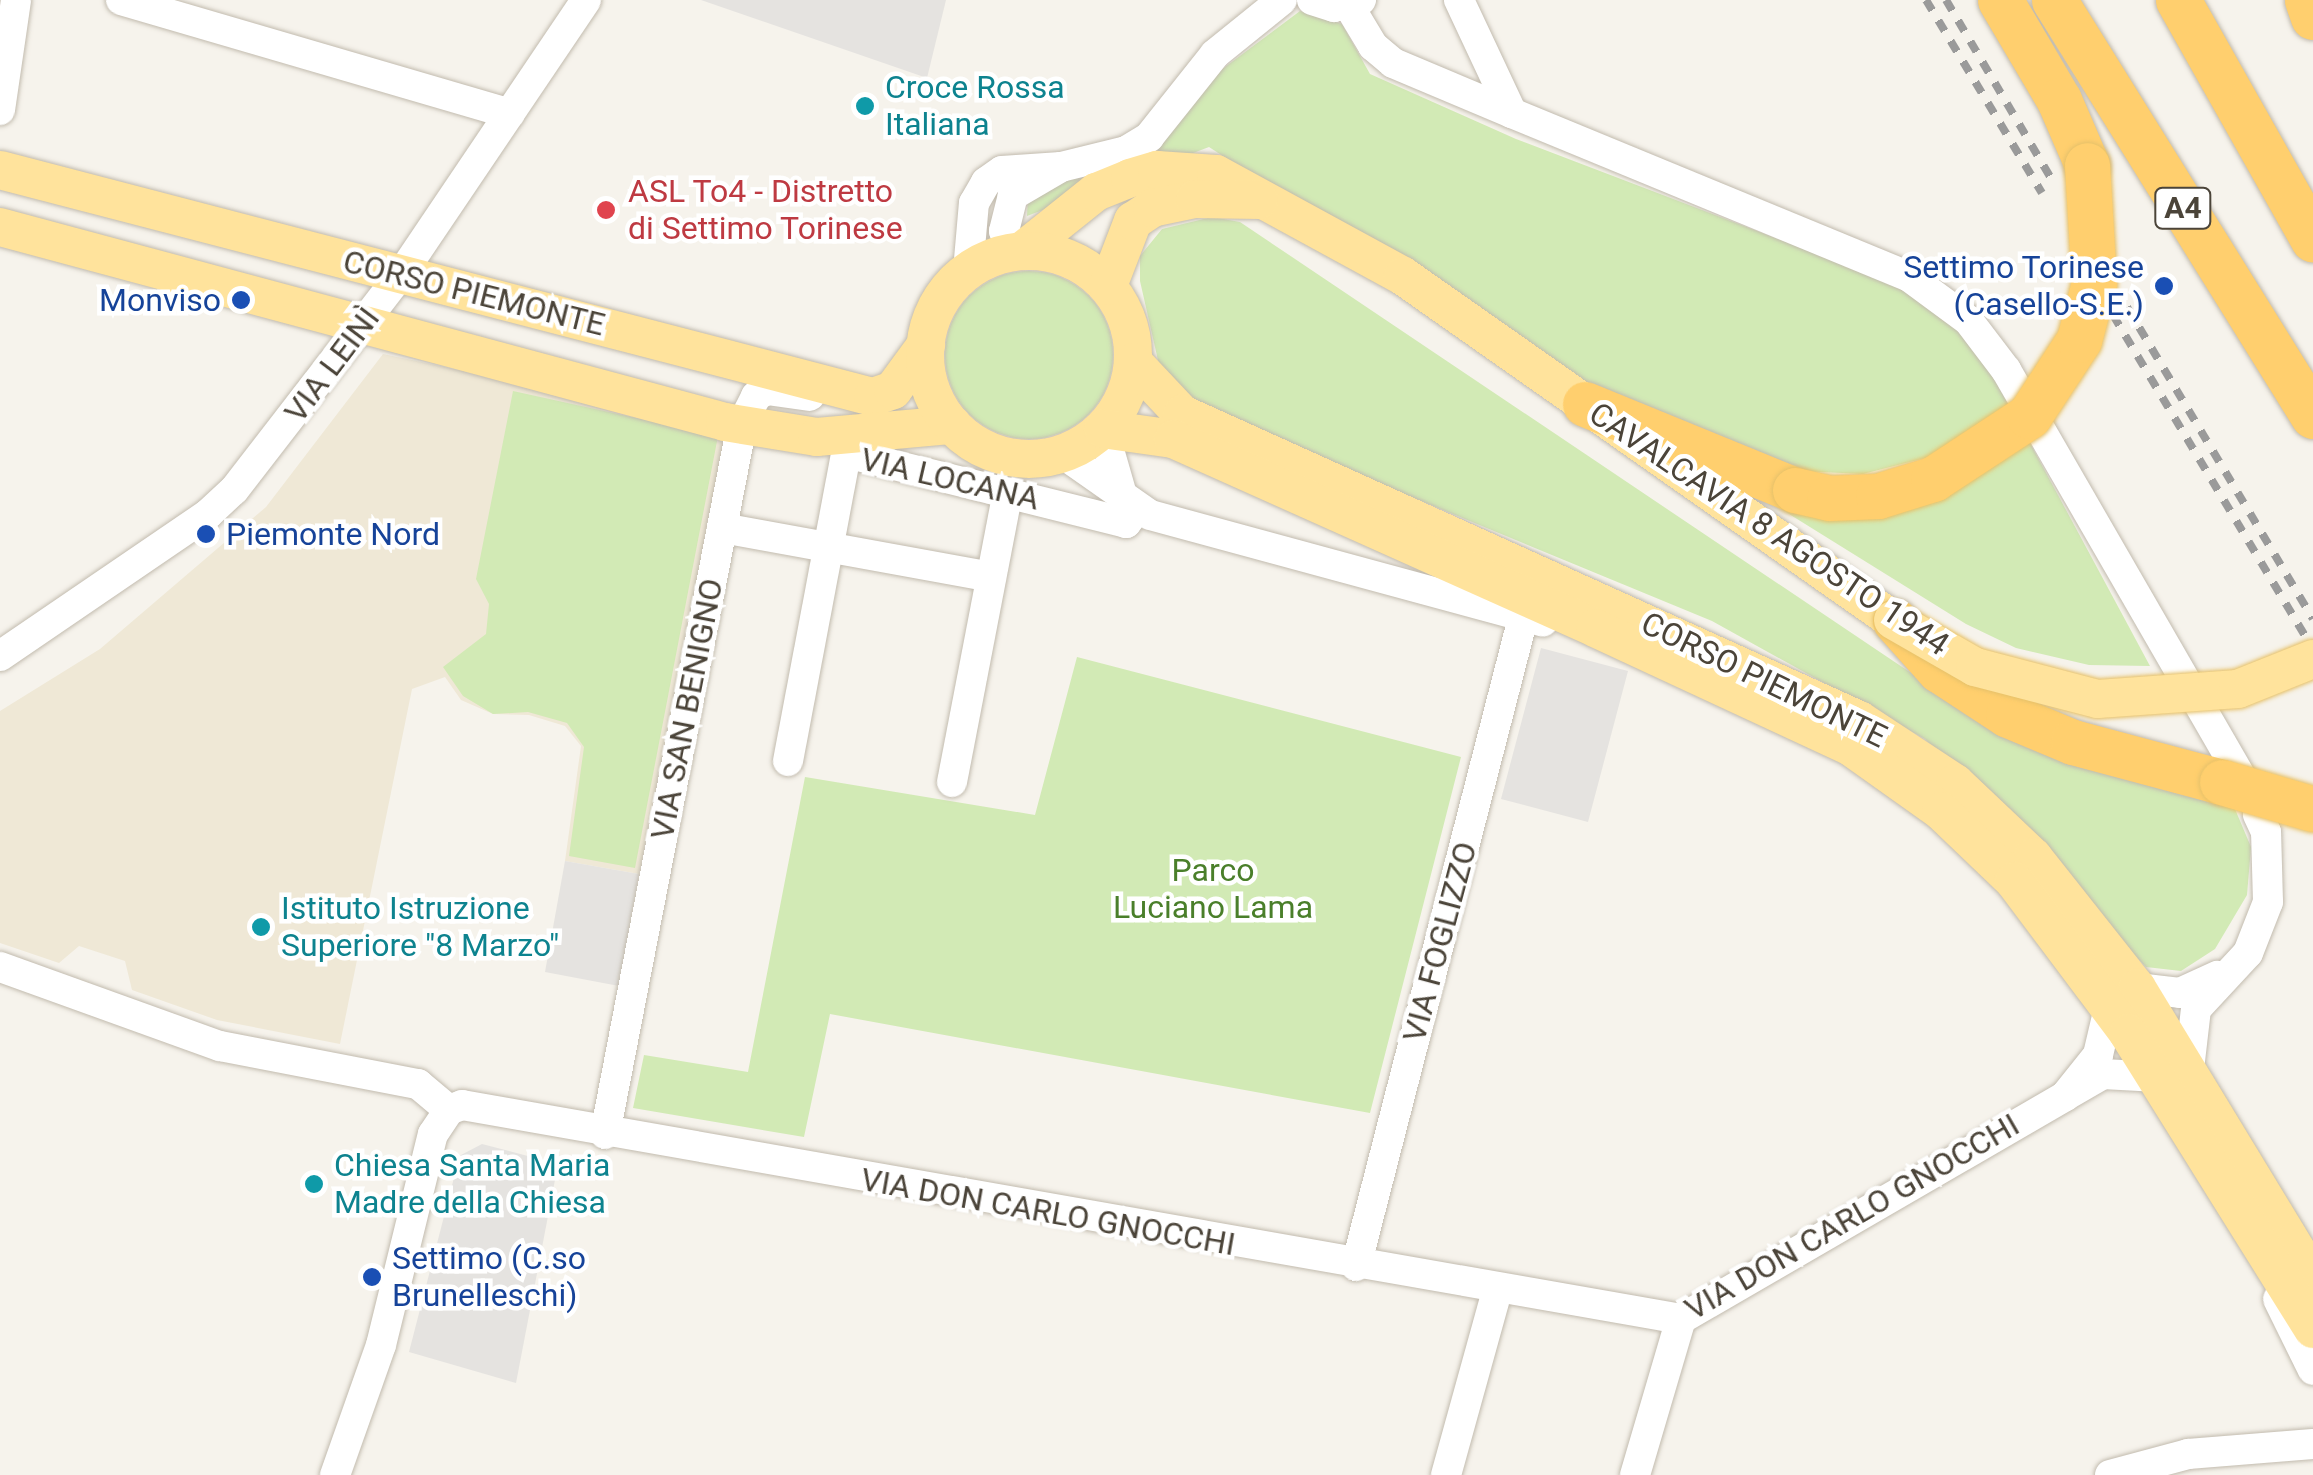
<!DOCTYPE html>
<html>
<head>
<meta charset="utf-8">
<style>
	body { margin:0 }
	#map { position:relative; width:2313px; height:1475px; overflow:hidden; background:#f6f3ec; font-family:Roboto,sans-serif }
	div>[style] { position:absolute }
	[style*='--x'] { left:calc(var(--x)*1px); top:calc(var(--y)*1px); width:calc(var(--w)*1px); rotate:calc(var(--a)*1deg) }
	.education>* { inset:0; background:#efe8d6 }
	.green>* { inset:0; background:#d2eab5 }
	.round { border-radius:50% }
	.parking>* { inset:0; background:#e5e3e0 }
	.roads { filter:drop-shadow(0 0 2px #c2bbae) drop-shadow(0 0 2px #c2bbae) }
	.minor>* { height:30px; margin:-15px; padding:0 15px; transform-origin:15px; border-radius:15px; background:#fff }
	.major>* { height:38px; margin:-19px; padding:0 19px; transform-origin:19px; border-radius:19px; background:#ffe39c }
	.major>.ring { margin:-19px; padding:0; box-sizing:content-box; background:none; border:38px solid #ffe39c; border-radius:50% }
	.highway>* { height:45px; margin:-22.5px; padding:0 22.5px; transform-origin:22.5px; border-radius:22.5px; background:#ffcf6e }
	.rail>* { height:8px; margin-top:-4px; transform-origin:0; background:repeating-linear-gradient(90deg,#9a9a9a 0 12px,transparent 0 24px) }
	.bridges { filter:drop-shadow(0 0 2px #e6c16a) drop-shadow(0 0 2px #e6c16a) }
	.major-bridge>* { height:38px; margin:-19px; padding:0 19px; transform-origin:19px; border-radius:19px; background:#ffe39c }
	.highway-bridge>* { height:45px; margin:-22.5px; padding:0 22.5px; transform-origin:22.5px; border-radius:22.5px; background:#ffcf6e }
	.dots>* { width:28px; height:28px; translate:-50% -50%; box-sizing:border-box; border:5px solid #fff; border-radius:50% }
	span { translate:-50% -50%; white-space:nowrap; text-align:center; line-height:1.15; -webkit-text-stroke:9px #fff; paint-order:stroke }
	.shield-label span { padding:2px 8px; background:#fff; border:2px solid; border-radius:8px; -webkit-text-stroke-width:0 }
	.shield-label { font-size:30px; color:#4b4439; font-weight:700 }
	.culture-label { font-size:32px; color:#0d838f }
	.left { translate:0 -50%; text-align:left }
	.health-label { font-size:32px; color:#be3a42 }
	.transit-label { font-size:32px; color:#164399 }
	.right { translate:-100% -50%; text-align:right }
	.street-label { font-size:32px; color:#4b4439 }
	.park-label { font-size:32px; color:#4a7f2a }
</style>
</head>
<body>
<div id="map">
	<div class="education">
		<i style="clip-path:polygon(383px 354px,728px 427px,639px 874px,565px 861px,581px 746px,565px 726px,529px 715px,493px 714px,461px 700px,445px 677px,412px 689px,340px 1044px,217px 1020px,132px 990px,125px 961px,79px 946px,59px 963px,0 943px,0 711px,100px 649px,266px 507px)"></i>
	</div>
	<div class="green">
		<i style="clip-path:polygon(1300px 11px,1342px 24px,1370px 74px,1516px 139px,1899px 285px,1963px 330px,2015px 405px,1929px 457px,1863px 474px,1778px 470px,1579px 388px,1209px 147px,1027px 216px,1028px 196px,1181px 120px,1221px 70px)"></i>
		<i style="clip-path:polygon(1212px 217px,1240px 222px,1978px 718px,2062px 757px,2235px 809px,2251px 847px,2247px 895px,2215px 949px,2181px 971px,2146px 967px,1925px 739px,1712px 621px,1184px 403px,1162px 378px,1140px 281px,1140px 256px,1162px 229px)"></i>
		<i class="round" style="left:945px;top:271px;width:168px;height:168px"></i>
		<i style="clip-path:polygon(513px 391px,718px 436px,635px 868px,569px 856px,584px 747px,567px 723px,528px 712px,493px 714px,463px 696px,443px 667px,486px 634px,489px 604px,476px 579px)"></i>
		<i style="clip-path:polygon(2030px 443px,2150px 666px,2089px 665px,2016px 648px,1966px 624px,1781px 509px,1925px 504px)"></i>
		<i style="clip-path:polygon(1077px 657px,1461px 757px,1370px 1113px,830px 1014px,804px 1137px,633px 1108px,644px 1055px,748px 1072px,805px 777px,1035px 815px)"></i>
	</div>
	<div class="parking">
		<i style="clip-path:polygon(701px 0,946px 0,927px 78px)"></i>
		<i style="clip-path:polygon(1541px 648px,1628px 671px,1588px 822px,1501px 799px)"></i>
		<i style="clip-path:polygon(565px 861px,639px 874px,619px 986px,545px 972px)"></i>
		<i style="clip-path:polygon(482px 1144px,558px 1164px,516px 1383px,409px 1352px,457px 1166px,461px 1155px)"></i>
	</div>
	<div class="roads">
		<div class="minor">
			<i style="--x:121;--y:0;--w:405;--a:16.3"></i>
			<i style="--x:1312;--y:0;--w:23;--a:18"></i>
			<i style="--x:1334;--y:7;--w:28;--a:-15"></i>
			<i style="--x:1459;--y:0;--w:125;--a:64.9"></i>
			<i style="--x:1512;--y:113;--w:428;--a:22.4"></i>
			<i style="--x:1908;--y:276;--w:74;--a:36.3"></i>
			<i style="--x:1968;--y:320;--w:63;--a:52.8"></i>
			<i style="--x:2006;--y:370;--w:466;--a:60"></i>
			<i style="--x:1349;--y:6;--w:47;--a:59"></i>
			<i style="--x:1373;--y:46;--w:26;--a:40"></i>
			<i style="--x:1393;--y:63;--w:129;--a:22.8"></i>
			<i style="--x:0;--y:110;--w:111;--a:-81.7"></i>
			<i style="--x:1061;--y:167;--w:67;--a:-13.8"></i>
			<i style="--x:1126;--y:151;--w:27;--a:-31"></i>
			<i style="--x:1149;--y:137;--w:106;--a:-51.5"></i>
			<i style="--x:1215;--y:54;--w:86;--a:-38.9"></i>
			<i style="--x:968;--y:271;--w:68;--a:-85"></i>
			<i style="--x:974;--y:203;--w:24;--a:-60"></i>
			<i style="--x:986;--y:182;--w:19;--a:-35"></i>
			<i style="--x:1002;--y:171;--w:59;--a:-3.9"></i>
			<i style="--x:1061;--y:167;--w:56;--a:149.7"></i>
			<i style="--x:1013;--y:195;--w:37;--a:104"></i>
			<i style="--x:1004;--y:231;--w:23;--a:70"></i>
			<i style="--x:1103;--y:429;--w:69;--a:73.9"></i>
			<i style="--x:1063;--y:454;--w:106;--a:35"></i>
			<i style="--x:1150;--y:515;--w:407;--a:15.2"></i>
			<i style="--x:722;--y:528;--w:273;--a:10.3"></i>
			<i style="--x:0;--y:656;--w:252;--a:-34.3"></i>
			<i style="--x:208;--y:514;--w:35;--a:-43"></i>
			<i style="--x:234;--y:490;--w:274;--a:-52.3"></i>
			<i style="--x:402;--y:273;--w:329;--a:-56"></i>
			<i style="--x:788;--y:761;--w:313;--a:-79.3"></i>
			<i style="--x:846;--y:453;--w:289;--a:14"></i>
			<i style="--x:1126;--y:523;--w:19;--a:-51"></i>
			<i style="--x:952;--y:782;--w:295;--a:-79.1"></i>
			<i style="--x:0;--y:967;--w:234;--a:19.8"></i>
			<i style="--x:220;--y:1046;--w:202;--a:10.9"></i>
			<i style="--x:418;--y:1084;--w:40;--a:40"></i>
			<i style="--x:2137;--y:988;--w:43;--a:6.6"></i>
			<i style="--x:2180;--y:993;--w:41;--a:-24.7"></i>
			<i style="--x:2109;--y:1008;--w:48;--a:103.2"></i>
			<i style="--x:2098;--y:1055;--w:53;--a:128.8"></i>
			<i style="--x:2065;--y:1096;--w:44;--a:-30.1"></i>
			<i style="--x:2103;--y:1074;--w:55;--a:3.1"></i>
			<i style="--x:2188;--y:1078;--w:69;--a:-83.4"></i>
			<i style="--x:2196;--y:1009;--w:76;--a:-47.1"></i>
			<i style="--x:2248;--y:953;--w:55;--a:-68.6"></i>
			<i style="--x:2268;--y:902;--w:70;--a:-91.6"></i>
			<i style="--x:2266;--y:832;--w:19;--a:-115"></i>
			<i style="--x:449;--y:1110;--w:14;--a:-21"></i>
			<i style="--x:462;--y:1105;--w:1238;--a:9.96"></i>
			<i style="--x:1681;--y:1319;--w:444;--a:-30.1"></i>
			<i style="--x:605;--y:1134;--w:723;--a:-79.08"></i>
			<i style="--x:742;--y:424;--w:31;--a:-63"></i>
			<i style="--x:756;--y:396;--w:13;--a:-29"></i>
			<i style="--x:767;--y:390;--w:43;--a:7.9"></i>
			<i style="--x:1356;--y:1266;--w:669;--a:-75.55"></i>
			<i style="--x:2278;--y:1299;--w:79;--a:63.8"></i>
			<i style="--x:335;--y:1475;--w:138;--a:-70.5"></i>
			<i style="--x:381;--y:1345;--w:217;--a:-76.2"></i>
			<i style="--x:433;--y:1134;--w:29;--a:-56"></i>
			<i style="--x:1446;--y:1475;--w:194;--a:-74.5"></i>
			<i style="--x:1635;--y:1475;--w:163;--a:-73.6"></i>
			<i style="--x:2110;--y:1475;--w:81;--a:-15.1"></i>
			<i style="--x:2188;--y:1454;--w:125;--a:-4.6"></i>
		</div>
		<div class="major">
			<i style="--x:0;--y:170;--w:902;--a:14.58"></i>
			<i style="--x:873;--y:397;--w:21;--a:-19"></i>
			<i style="--x:893;--y:390;--w:56;--a:-53.7"></i>
			<i style="--x:0;--y:227;--w:751;--a:15.05"></i>
			<i style="--x:725;--y:422;--w:93;--a:9.3"></i>
			<i style="--x:817;--y:437;--w:136;--a:-5.1"></i>
			<i style="--x:1022;--y:251;--w:95;--a:-38.6"></i>
			<i style="--x:1096;--y:192;--w:37;--a:-22"></i>
			<i style="--x:1130;--y:178;--w:28;--a:-17"></i>
			<i style="--x:1157;--y:170;--w:59;--a:3.9"></i>
			<i style="--x:1216;--y:174;--w:213;--a:28.6"></i>
			<i style="--x:1403;--y:276;--w:599;--a:35.07"></i>
			<i class="ring" style="left:925px;top:251px;width:170px;height:170px"></i>
			<i style="--x:1108;--y:286;--w:70;--a:-69"></i>
			<i style="--x:1133;--y:221;--w:23;--a:-34"></i>
			<i style="--x:1152;--y:208;--w:44;--a:-11.8"></i>
			<i style="--x:1195;--y:199;--w:64;--a:0.9"></i>
			<i style="--x:1133;--y:362;--w:71;--a:46.7"></i>
			<i style="--x:1182;--y:414;--w:743;--a:24.32"></i>
			<i style="--x:1859;--y:720;--w:115;--a:33.3"></i>
			<i style="--x:1955;--y:783;--w:108;--a:43.5"></i>
			<i style="--x:2033;--y:857;--w:167;--a:51.6"></i>
			<i style="--x:2137;--y:988;--w:338;--a:58.7"></i>
			<i style="--x:1103;--y:429;--w:71;--a:8.1"></i>
			<i style="--x:1173;--y:439;--w:462;--a:24.1"></i>
			<i style="--x:1595;--y:628;--w:282;--a:24.9"></i>
			<i style="--x:1851;--y:747;--w:110;--a:35.4"></i>
			<i style="--x:1941;--y:811;--w:101;--a:43.8"></i>
			<i style="--x:2014;--y:881;--w:190;--a:53.1"></i>
			<i style="--x:2128;--y:1033;--w:349;--a:58"></i>
		</div>
		<div class="highway">
			<i style="--x:2000;--y:0;--w:116;--a:59.5"></i>
			<i style="--x:2059;--y:100;--w:71;--a:66.7"></i>
			<i style="--x:2054;--y:0;--w:490;--a:58.1"></i>
			<i style="--x:2178;--y:0;--w:275;--a:60.6"></i>
			<i style="--x:2307;--y:0;--w:18;--a:71"></i>
			<i style="--x:1585;--y:404;--w:227;--a:22.3"></i>
			<i style="--x:1895;--y:621;--w:66;--a:48.1"></i>
			<i style="--x:1939;--y:670;--w:82;--a:33.1"></i>
			<i style="--x:2008;--y:715;--w:70;--a:22.6"></i>
			<i style="--x:2073;--y:742;--w:154;--a:15"></i>
		</div>
	</div>
	<div class="rail">
		<i style="--x:1926;--y:0;--w:225;--a:59"></i>
		<i style="--x:1946;--y:0;--w:215;--a:59.5"></i>
		<i style="--x:2127;--y:307;--w:363;--a:59.2"></i>
		<i style="--x:2113;--y:315;--w:389;--a:59.1"></i>
	</div>
	<div class="bridges">
		<div class="major-bridge">
			<i style="--x:1893;--y:620;--w:95;--a:29.8"></i>
			<i style="--x:1975;--y:667;--w:127;--a:14.6"></i>
			<i style="--x:2098;--y:699;--w:140;--a:-4.1"></i>
			<i style="--x:2238;--y:689;--w:81;--a:-21.8"></i>
		</div>
		<div class="highway-bridge">
			<i style="--x:1795;--y:490;--w:35;--a:13"></i>
			<i style="--x:1829;--y:498;--w:49;--a:-2.3"></i>
			<i style="--x:1878;--y:496;--w:58;--a:-17.2"></i>
			<i style="--x:1933;--y:479;--w:115;--a:-33.3"></i>
			<i style="--x:2029;--y:416;--w:91;--a:-56.7"></i>
			<i style="--x:2079;--y:340;--w:59;--a:-75.3"></i>
			<i style="--x:2094;--y:283;--w:118;--a:-93.4"></i>
			<i style="--x:2222;--y:782;--w:95;--a:16.5"></i>
		</div>
	</div>
	<div class="dots">
		<i style="left:865px;top:106px;background:#0f9aa8"></i>
		<i style="left:606px;top:210px;background:#e0444e"></i>
		<i style="left:2164px;top:286px;background:#1a4fb4"></i>
		<i style="left:241px;top:300px;background:#1a4fb4"></i>
		<i style="left:206px;top:534px;background:#1a4fb4"></i>
		<i style="left:261px;top:927px;background:#0f9aa8"></i>
		<i style="left:314px;top:1184px;background:#0f9aa8"></i>
		<i style="left:372px;top:1277px;background:#1a4fb4"></i>
	</div>
	<div class="shield-label">
		<span style="left:2183px;top:208px">A4</span>
	</div>
	<div class="culture-label">
		<span class="left" style="left:885px;top:106px">Croce Rossa<br>Italiana</span>
		<span class="left" style="left:281px;top:927px">Istituto Istruzione<br>Superiore "8 Marzo"</span>
		<span class="left" style="left:334px;top:1184px">Chiesa Santa Maria<br>Madre della Chiesa</span>
	</div>
	<div class="health-label">
		<span class="left" style="left:628px;top:210px">ASL To4 - Distretto<br>di Settimo Torinese</span>
	</div>
	<div class="transit-label">
		<span class="right" style="left:2144px;top:286px">Settimo Torinese<br>(Casello-S.E.)</span>
		<span class="right" style="left:221px;top:300px">Monviso</span>
		<span class="left" style="left:226px;top:534px">Piemonte Nord</span>
		<span class="left" style="left:392px;top:1277px">Settimo (C.so<br>Brunelleschi)</span>
	</div>
	<div class="street-label">
		<span style="left:474px;top:293px;rotate:14deg">CORSO PIEMONTE</span>
		<span style="left:332px;top:365px;rotate:-53deg">VIA LEINÌ</span>
		<span style="left:950px;top:479px;rotate:13deg">VIA LOCANA</span>
		<span style="left:1769px;top:529px;rotate:34deg">CAVALCAVIA 8 AGOSTO 1944</span>
		<span style="left:1764px;top:680px;rotate:26deg">CORSO PIEMONTE</span>
		<span style="left:687px;top:709px;rotate:-79deg">VIA SAN BENIGNO</span>
		<span style="left:1440px;top:942px;rotate:-75deg">VIA FOGLIZZO</span>
		<span style="left:1048px;top:1212px;rotate:10deg">VIA DON CARLO GNOCCHI</span>
		<span style="left:1852px;top:1217px;rotate:-30deg">VIA DON CARLO GNOCCHI</span>
	</div>
	<div class="park-label">
		<span style="left:1213px;top:889px">Parco<br>Luciano Lama</span>
	</div>
</div>
</body>
</html>
